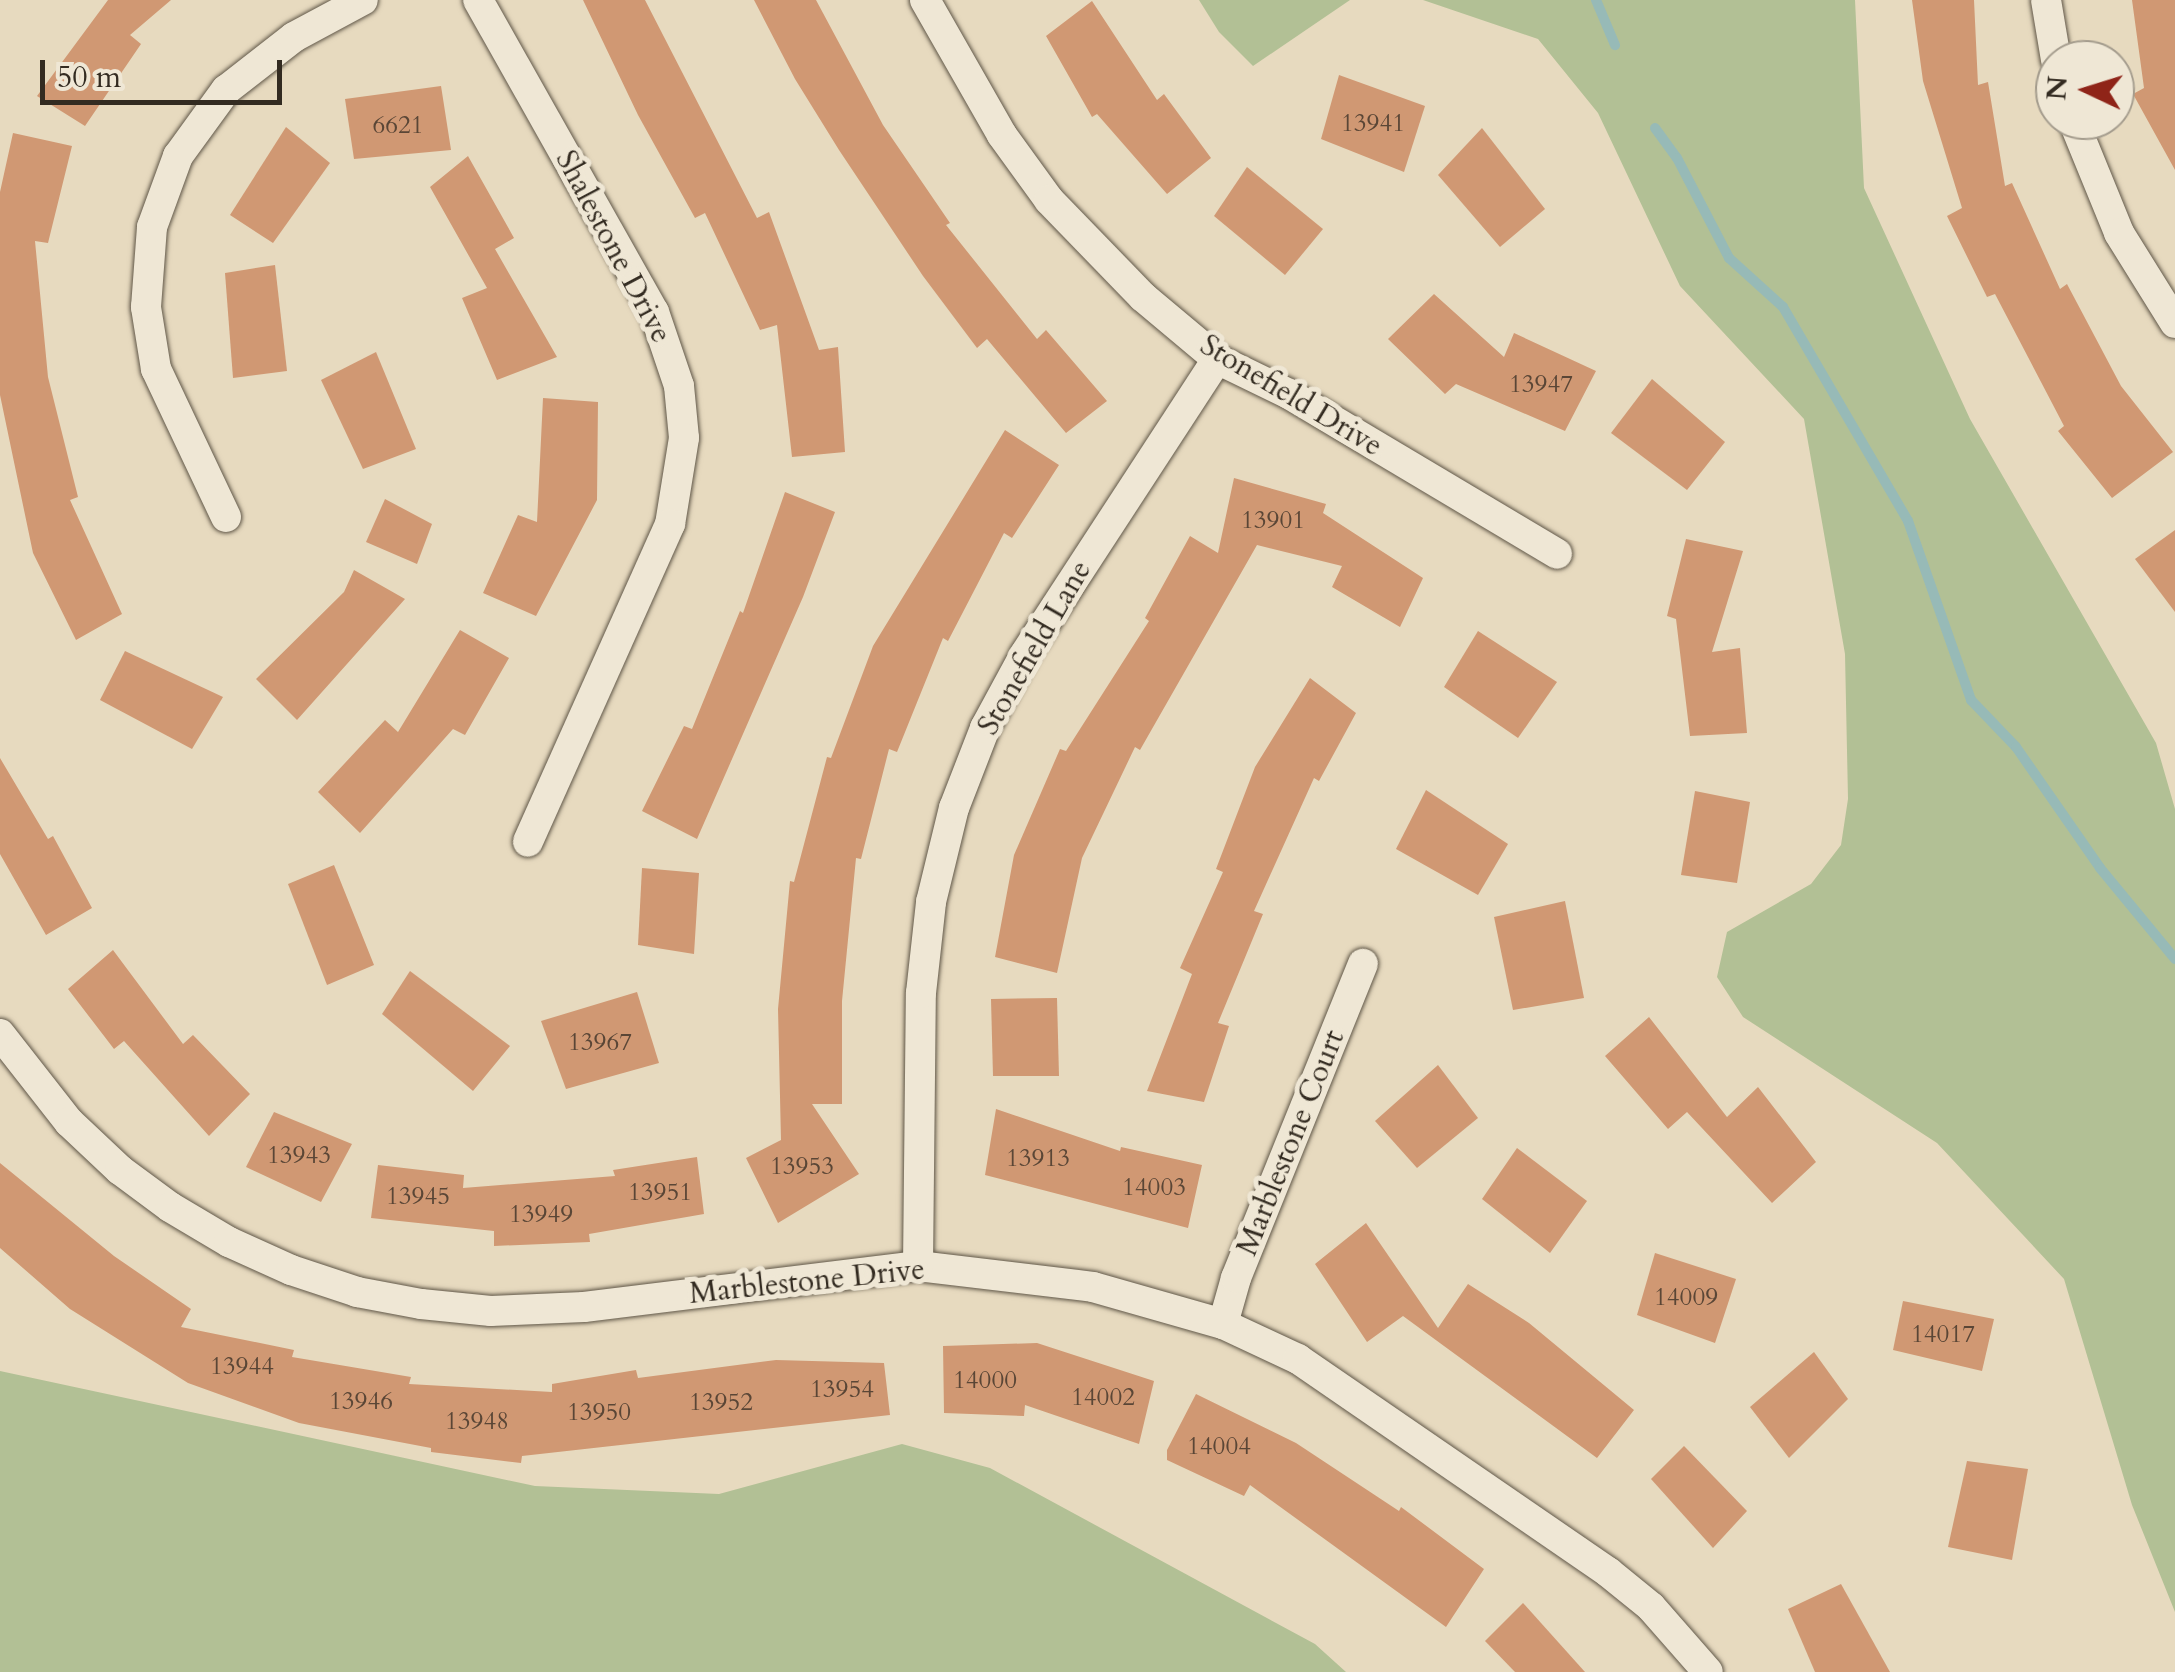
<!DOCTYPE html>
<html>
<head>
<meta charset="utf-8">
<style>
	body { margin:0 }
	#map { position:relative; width:2175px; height:1672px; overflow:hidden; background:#e7dabf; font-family:Cardo,serif }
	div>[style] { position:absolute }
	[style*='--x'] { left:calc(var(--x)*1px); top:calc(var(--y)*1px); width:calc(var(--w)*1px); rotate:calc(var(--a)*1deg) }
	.green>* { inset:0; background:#b2c095 }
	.stream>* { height:10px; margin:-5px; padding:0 5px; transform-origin:5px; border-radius:5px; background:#97bab7 }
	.building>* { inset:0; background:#d09873 }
	.roads { filter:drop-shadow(0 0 2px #605748) drop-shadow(0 0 2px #605748) }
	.street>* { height:30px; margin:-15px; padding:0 15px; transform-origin:15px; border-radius:15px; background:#efe7d5 }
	span { translate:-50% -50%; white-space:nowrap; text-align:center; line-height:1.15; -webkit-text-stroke:10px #efe7d5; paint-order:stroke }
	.number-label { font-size:25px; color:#5a4636 }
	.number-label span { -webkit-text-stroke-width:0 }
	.street-label { font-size:30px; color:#332b21 }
	.north { position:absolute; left:2035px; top:40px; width:100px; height:100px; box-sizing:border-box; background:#efe7d5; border:2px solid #a49c8d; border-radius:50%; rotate:274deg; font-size:28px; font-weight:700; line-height:40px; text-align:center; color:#332b21 }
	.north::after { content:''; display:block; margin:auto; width:35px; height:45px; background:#8f2418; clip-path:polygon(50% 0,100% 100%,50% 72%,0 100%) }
	.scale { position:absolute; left:40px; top:60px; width:242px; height:45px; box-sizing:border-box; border:5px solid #332b21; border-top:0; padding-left:12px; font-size:30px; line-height:35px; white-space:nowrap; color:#332b21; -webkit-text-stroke:8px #efe7d5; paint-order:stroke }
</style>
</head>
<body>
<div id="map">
	<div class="green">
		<i style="clip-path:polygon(1199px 0,1350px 0,1253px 66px,1219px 32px)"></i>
		<i style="clip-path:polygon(1423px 0,1855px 0,1864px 188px,1970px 419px,2156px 743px,2175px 809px,2175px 1612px,2132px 1505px,2064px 1279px,1937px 1143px,1743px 1017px,1717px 977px,1727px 932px,1811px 884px,1841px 845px,1848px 799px,1845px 654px,1804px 419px,1680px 286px,1598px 113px,1538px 39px)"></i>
		<i style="clip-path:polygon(0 1371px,535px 1486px,719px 1494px,902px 1444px,990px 1468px,1315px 1644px,1346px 1672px,0 1672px)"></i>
	</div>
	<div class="stream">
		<i style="--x:1596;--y:0;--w:49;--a:67.1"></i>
		<i style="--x:1655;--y:128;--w:37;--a:54"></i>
		<i style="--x:1677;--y:158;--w:113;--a:62.5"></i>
		<i style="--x:1729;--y:258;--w:73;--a:42.2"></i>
		<i style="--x:1783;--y:307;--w:248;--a:59.7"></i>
		<i style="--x:1908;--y:521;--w:190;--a:70.6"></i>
		<i style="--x:1971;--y:700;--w:65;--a:46.2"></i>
		<i style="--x:2016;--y:747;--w:147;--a:55.2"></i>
		<i style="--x:2100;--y:868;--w:118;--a:50.5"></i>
	</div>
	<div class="building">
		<i style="clip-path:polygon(108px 0,171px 0,130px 35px,141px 44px,85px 126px,37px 96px)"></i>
		<i style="clip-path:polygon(583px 0,645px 0,757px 218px,769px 212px,819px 350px,838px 347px,845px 452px,792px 457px,777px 325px,760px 330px,705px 213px,695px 218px,638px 115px)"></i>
		<i style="clip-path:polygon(754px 0,816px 0,883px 125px,950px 223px,946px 225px,1037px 339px,1046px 330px,1107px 401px,1066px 433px,987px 339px,977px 348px,923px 276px,839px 150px,795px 79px)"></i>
		<i style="clip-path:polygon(1912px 0,1974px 0,1978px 85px,1988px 82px,2005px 186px,2012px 183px,2060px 289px,2067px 284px,2121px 386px,2173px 452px,2112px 498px,2058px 431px,2064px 426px,1995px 294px,1987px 297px,1947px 216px,1962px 208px,1923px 81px)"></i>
		<i style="clip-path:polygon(2132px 0,2175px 0,2175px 170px,2133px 94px,2144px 88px)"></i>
		<i style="clip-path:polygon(1092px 1px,1157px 100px,1164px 94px,1211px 158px,1167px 194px,1097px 114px,1092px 117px,1046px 36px)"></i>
		<i style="clip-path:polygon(1339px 75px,1425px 106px,1404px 172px,1321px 139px)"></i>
		<i style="clip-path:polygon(441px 86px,451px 150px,354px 159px,345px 99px)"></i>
		<i style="clip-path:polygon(286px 127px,330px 163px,273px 243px,230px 215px)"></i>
		<i style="clip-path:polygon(1482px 128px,1545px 209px,1500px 247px,1438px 175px)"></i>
		<i style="clip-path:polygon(13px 133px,72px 146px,48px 243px,35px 241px,48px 377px,78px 497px,70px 500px,122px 614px,76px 640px,33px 553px,0 395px,0 192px)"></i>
		<i style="clip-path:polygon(468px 156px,514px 238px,495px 249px,557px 357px,497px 380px,462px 298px,487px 288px,430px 187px)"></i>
		<i style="clip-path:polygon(1247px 167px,1323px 229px,1285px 275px,1214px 216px)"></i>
		<i style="clip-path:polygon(275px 265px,287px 371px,233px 378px,225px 273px)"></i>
		<i style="clip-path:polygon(1434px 294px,1504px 357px,1514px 333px,1596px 371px,1565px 431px,1456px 384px,1445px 394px,1388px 339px)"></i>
		<i style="clip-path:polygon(376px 352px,416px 449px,363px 469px,321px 380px)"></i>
		<i style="clip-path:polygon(1652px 379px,1725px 442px,1687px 490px,1611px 433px)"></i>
		<i style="clip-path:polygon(543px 398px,598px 402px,597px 500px,536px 616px,483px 593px,518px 515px,537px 522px)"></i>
		<i style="clip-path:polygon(1005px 430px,1059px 465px,1012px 538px,1004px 533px,948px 641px,943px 638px,897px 752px,889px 749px,861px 859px,856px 858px,842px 1001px,842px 1104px,812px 1104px,859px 1174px,778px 1223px,746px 1158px,781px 1140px,778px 1009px,790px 881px,794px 882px,827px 757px,831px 758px,873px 646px)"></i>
		<i style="clip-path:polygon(1234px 478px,1326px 504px,1323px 513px,1423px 578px,1400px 627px,1332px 587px,1342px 566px,1257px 545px,1140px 750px,1135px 747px,1082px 858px,1057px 973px,995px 957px,1014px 855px,1060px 749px,1066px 751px,1149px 621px,1145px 618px,1190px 536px,1218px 553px)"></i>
		<i style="clip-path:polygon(785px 492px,835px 512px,803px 597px,697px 839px,642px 811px,684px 726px,692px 729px,740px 611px,743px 613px)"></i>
		<i style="clip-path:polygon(385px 499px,432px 524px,417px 564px,366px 542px)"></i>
		<i style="clip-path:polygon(2175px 530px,2175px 612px,2135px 559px)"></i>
		<i style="clip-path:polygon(1686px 539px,1743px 551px,1712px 652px,1740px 648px,1747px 733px,1690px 736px,1676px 619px,1667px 616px)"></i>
		<i style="clip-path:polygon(354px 570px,405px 599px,297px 720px,256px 679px,344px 592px)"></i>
		<i style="clip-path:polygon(460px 630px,509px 658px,465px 735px,453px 729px,360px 833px,318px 792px,385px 720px,398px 732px)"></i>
		<i style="clip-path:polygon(1478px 631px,1557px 682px,1518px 738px,1444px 687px)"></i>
		<i style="clip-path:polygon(125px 651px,223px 697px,192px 749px,100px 700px)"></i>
		<i style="clip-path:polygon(1310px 678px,1356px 713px,1319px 781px,1314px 778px,1254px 911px,1263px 914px,1218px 1023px,1229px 1026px,1204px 1102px,1147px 1091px,1192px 974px,1180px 968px,1223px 872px,1216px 869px,1255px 767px)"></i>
		<i style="clip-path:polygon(0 758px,48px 839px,53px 836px,92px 908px,46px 935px,0 854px)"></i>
		<i style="clip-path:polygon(1426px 790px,1508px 844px,1478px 895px,1396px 849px)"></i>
		<i style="clip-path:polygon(1695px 791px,1750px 802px,1737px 883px,1681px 875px)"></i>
		<i style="clip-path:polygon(334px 865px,374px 965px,327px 985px,288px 884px)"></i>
		<i style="clip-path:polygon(642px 868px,699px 873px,694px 954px,638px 945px)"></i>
		<i style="clip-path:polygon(1565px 901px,1584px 998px,1513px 1010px,1494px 917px)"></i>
		<i style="clip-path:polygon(113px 950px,183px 1044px,193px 1035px,250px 1094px,209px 1136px,124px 1041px,114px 1049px,68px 989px)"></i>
		<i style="clip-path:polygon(410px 971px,510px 1046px,473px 1091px,382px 1014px)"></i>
		<i style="clip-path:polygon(637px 992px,659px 1063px,566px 1089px,541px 1021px)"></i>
		<i style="clip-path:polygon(1057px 998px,1059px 1076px,993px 1076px,991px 999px)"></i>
		<i style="clip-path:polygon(1649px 1017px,1727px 1117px,1758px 1087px,1816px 1162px,1772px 1203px,1687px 1112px,1668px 1129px,1605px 1056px)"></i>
		<i style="clip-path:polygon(1438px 1065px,1478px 1118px,1417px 1168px,1375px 1121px)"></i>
		<i style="clip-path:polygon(996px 1109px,1120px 1151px,1121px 1147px,1202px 1165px,1188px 1228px,985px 1175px)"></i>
		<i style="clip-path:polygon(274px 1112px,352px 1144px,321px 1202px,246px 1167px)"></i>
		<i style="clip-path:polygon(1517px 1148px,1587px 1201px,1550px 1253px,1482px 1199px)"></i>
		<i style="clip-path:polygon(697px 1157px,704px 1214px,589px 1234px,590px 1242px,494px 1246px,494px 1231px,371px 1218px,378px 1165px,464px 1175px,463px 1188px,615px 1176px,613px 1170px)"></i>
		<i style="clip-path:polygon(0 1163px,114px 1256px,191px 1309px,181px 1327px,294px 1350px,292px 1357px,411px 1377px,409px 1384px,552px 1392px,552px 1384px,636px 1370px,638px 1378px,776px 1360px,884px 1363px,890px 1415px,522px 1456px,521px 1463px,431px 1452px,431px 1448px,299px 1423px,188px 1383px,70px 1309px,0 1248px)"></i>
		<i style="clip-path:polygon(1366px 1223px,1438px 1328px,1468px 1284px,1529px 1323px,1634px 1410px,1597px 1458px,1403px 1316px,1367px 1342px,1315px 1264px)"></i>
		<i style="clip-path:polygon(1655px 1253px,1736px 1279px,1715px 1343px,1637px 1315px)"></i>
		<i style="clip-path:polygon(1903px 1301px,1994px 1319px,1982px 1371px,1893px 1350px)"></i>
		<i style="clip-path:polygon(1037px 1343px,1154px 1381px,1139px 1444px,1025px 1405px,1024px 1416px,944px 1413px,943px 1346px)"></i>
		<i style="clip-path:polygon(1814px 1352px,1848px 1399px,1789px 1458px,1750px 1407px)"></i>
		<i style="clip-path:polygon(1196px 1394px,1296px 1443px,1399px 1511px,1401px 1507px,1484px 1569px,1446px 1627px,1250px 1485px,1244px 1496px,1167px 1460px,1167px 1450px)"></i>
		<i style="clip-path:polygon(1684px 1446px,1747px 1511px,1713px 1548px,1651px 1479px)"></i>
		<i style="clip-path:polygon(1967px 1461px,2028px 1469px,2012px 1560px,1948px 1547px)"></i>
		<i style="clip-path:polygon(1841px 1584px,1890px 1672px,1815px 1672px,1788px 1609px)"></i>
		<i style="clip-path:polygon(1523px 1603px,1585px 1672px,1515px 1672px,1485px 1641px)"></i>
	</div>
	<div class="roads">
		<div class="street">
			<i style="--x:478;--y:0;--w:358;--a:60.6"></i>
			<i style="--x:654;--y:312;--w:78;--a:71.3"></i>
			<i style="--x:679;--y:386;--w:52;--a:84.5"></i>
			<i style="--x:684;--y:438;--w:87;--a:99.2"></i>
			<i style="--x:670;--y:524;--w:348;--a:114.1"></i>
			<i style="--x:925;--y:0;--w:155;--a:60.3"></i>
			<i style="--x:1002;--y:135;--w:80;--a:54.1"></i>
			<i style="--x:1049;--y:200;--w:135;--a:45.9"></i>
			<i style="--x:1143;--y:297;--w:97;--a:40"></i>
			<i style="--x:1217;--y:359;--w:80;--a:25.9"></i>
			<i style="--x:1289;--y:394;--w:312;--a:30.8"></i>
			<i style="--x:2046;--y:0;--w:61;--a:80.5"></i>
			<i style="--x:2073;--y:120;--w:122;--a:67.8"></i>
			<i style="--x:2119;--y:233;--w:106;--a:58.1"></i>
			<i style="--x:226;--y:517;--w:164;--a:-115.3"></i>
			<i style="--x:156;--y:369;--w:63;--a:-99.2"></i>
			<i style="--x:146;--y:307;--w:80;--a:-85.7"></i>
			<i style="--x:152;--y:227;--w:76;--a:-69.9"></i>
			<i style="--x:178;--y:156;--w:82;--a:-54"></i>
			<i style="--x:226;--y:90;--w:86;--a:-37.9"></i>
			<i style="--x:294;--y:37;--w:78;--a:-28.2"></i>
			<i style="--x:0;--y:1034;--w:112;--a:51.9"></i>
			<i style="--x:69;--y:1122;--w:70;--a:43.3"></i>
			<i style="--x:120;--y:1170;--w:62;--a:36.5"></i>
			<i style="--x:170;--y:1207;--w:69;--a:30.7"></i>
			<i style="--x:229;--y:1242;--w:68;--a:24.3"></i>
			<i style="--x:291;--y:1270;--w:70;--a:18.4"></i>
			<i style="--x:357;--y:1292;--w:65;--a:10.6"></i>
			<i style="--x:421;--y:1304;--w:70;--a:5.7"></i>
			<i style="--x:491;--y:1311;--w:93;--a:-2.5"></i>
			<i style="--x:584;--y:1307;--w:337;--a:-7"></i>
			<i style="--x:918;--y:1266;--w:176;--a:6.8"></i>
			<i style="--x:1093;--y:1287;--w:135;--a:15.9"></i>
			<i style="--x:1223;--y:1324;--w:83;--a:25"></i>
			<i style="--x:1298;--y:1359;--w:376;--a:34.5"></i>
			<i style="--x:1608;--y:1572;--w:55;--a:39.1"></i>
			<i style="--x:1651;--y:1607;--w:86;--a:48.8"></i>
			<i style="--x:918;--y:1266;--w:273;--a:-89.4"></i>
			<i style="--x:921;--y:993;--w:92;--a:-83.7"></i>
			<i style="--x:931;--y:902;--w:97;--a:-76.3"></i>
			<i style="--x:954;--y:808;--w:86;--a:-68.8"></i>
			<i style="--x:985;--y:728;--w:84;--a:-61.6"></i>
			<i style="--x:1025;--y:654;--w:352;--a:-56.9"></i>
			<i style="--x:1223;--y:1324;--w:48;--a:-74.2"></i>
			<i style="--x:1236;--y:1278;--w:339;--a:-68"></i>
		</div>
	</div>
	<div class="number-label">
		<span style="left:1373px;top:123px">13941</span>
		<span style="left:398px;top:125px">6621</span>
		<span style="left:1541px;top:384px">13947</span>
		<span style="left:1273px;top:520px">13901</span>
		<span style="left:600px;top:1042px">13967</span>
		<span style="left:299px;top:1155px">13943</span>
		<span style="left:1038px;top:1158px">13913</span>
		<span style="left:802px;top:1166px">13953</span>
		<span style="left:1154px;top:1187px">14003</span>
		<span style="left:660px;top:1192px">13951</span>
		<span style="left:418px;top:1196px">13945</span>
		<span style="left:541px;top:1214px">13949</span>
		<span style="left:1686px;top:1297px">14009</span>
		<span style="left:1943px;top:1334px">14017</span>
		<span style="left:242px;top:1366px">13944</span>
		<span style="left:985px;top:1380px">14000</span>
		<span style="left:842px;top:1389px">13954</span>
		<span style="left:1103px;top:1397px">14002</span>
		<span style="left:361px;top:1401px">13946</span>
		<span style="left:721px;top:1402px">13952</span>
		<span style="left:599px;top:1412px">13950</span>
		<span style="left:477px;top:1421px">13948</span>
		<span style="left:1219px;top:1446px">14004</span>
	</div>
	<div class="street-label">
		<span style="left:613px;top:247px;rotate:62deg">Shalestone Drive</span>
		<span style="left:1291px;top:396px;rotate:31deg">Stonefield Drive</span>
		<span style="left:1035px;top:648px;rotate:-60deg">Stonefield Lane</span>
		<span style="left:1291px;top:1143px;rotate:-68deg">Marblestone Court</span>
		<span style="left:807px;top:1282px;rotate:-6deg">Marblestone Drive</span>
	</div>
	<div class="north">N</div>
	<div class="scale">50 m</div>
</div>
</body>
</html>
